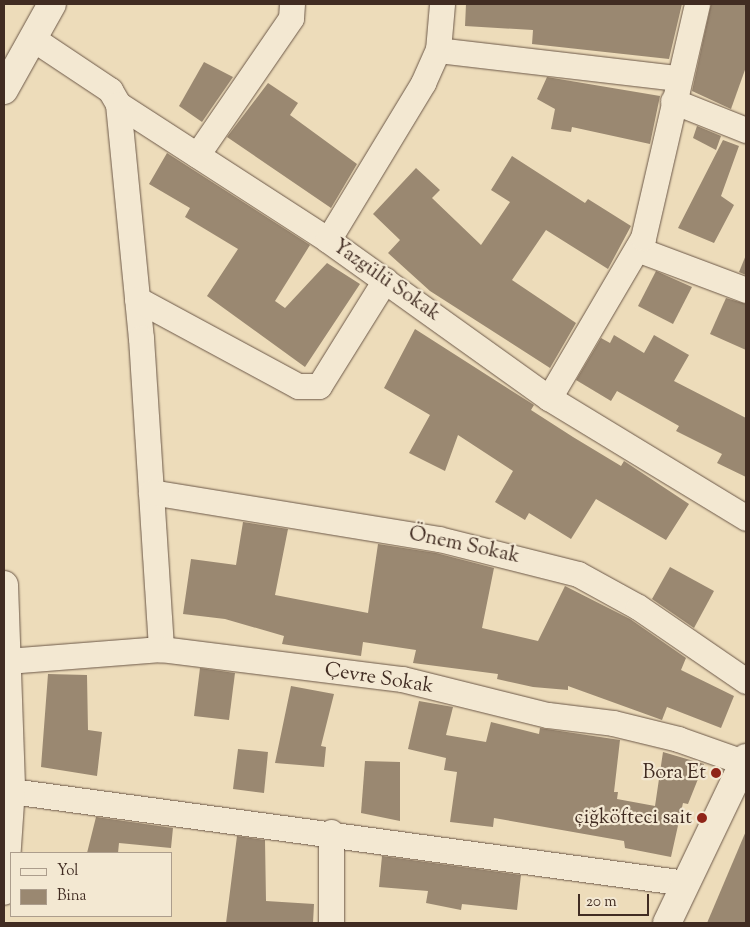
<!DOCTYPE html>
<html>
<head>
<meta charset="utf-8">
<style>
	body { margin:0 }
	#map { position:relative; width:750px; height:927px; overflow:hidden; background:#eddcba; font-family:"Sorts Mill Goudy",serif }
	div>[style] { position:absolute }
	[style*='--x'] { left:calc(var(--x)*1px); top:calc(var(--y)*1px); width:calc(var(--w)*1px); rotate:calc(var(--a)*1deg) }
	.building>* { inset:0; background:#9a8871 }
	.roads { filter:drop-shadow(0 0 1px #6c5848) drop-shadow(0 0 1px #6c5848) }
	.street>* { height:25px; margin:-12.5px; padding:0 12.5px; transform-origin:12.5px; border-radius:12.5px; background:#f3e8d2 }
	.secondary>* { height:28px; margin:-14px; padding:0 14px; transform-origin:14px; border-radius:14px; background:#f3e8d2 }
	.dots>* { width:14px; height:14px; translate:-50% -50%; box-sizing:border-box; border:2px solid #f3e8d2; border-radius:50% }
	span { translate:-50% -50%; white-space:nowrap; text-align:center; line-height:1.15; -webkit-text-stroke:4.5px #f3e8d2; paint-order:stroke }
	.street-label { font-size:20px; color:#412c22 }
	.poi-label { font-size:20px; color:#412c22 }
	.right { translate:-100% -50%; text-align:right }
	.frame { position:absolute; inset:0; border:5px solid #412c22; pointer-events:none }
	.legend { position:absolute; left:10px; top:852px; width:162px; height:65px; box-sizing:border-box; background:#f3e8d2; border:1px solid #ac9d8c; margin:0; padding:6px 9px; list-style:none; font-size:15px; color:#412c22 }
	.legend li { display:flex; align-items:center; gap:10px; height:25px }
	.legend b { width:25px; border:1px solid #ac9d8c }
	.scale { position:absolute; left:578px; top:894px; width:71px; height:22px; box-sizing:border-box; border:2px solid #412c22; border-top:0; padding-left:6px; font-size:15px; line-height:18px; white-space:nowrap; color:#412c22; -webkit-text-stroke:4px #f3e8d2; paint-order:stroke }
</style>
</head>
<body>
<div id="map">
	<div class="building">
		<i style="clip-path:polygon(466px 4px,682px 4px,669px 59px,532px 44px,533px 30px,465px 26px)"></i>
		<i style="clip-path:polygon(711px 4px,746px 4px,746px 67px,731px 109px,692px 91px)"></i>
		<i style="clip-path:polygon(204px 62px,233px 77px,202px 122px,179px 106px)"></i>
		<i style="clip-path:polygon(547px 77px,660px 96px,650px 144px,572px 127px,571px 132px,551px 129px,555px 109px,537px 99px)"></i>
		<i style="clip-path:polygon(268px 83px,298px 103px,290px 115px,357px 164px,331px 208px,227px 137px)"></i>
		<i style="clip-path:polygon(697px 126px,721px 136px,716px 150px,693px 138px)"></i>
		<i style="clip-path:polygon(723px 140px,739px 146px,721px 196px,734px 205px,714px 243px,678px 228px)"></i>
		<i style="clip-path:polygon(167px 153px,310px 245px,275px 301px,285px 308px,327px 263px,360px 284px,305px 367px,207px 296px,238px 249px,185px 217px,190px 208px,149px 184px)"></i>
		<i style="clip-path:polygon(512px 156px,585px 203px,588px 199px,631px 226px,608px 269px,546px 230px,512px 280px,576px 323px,550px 368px,430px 291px,388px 253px,400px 240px,373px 214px,416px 168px,440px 190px,432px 198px,481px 245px,510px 202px,491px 190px)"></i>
		<i style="clip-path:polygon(746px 255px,746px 275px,739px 272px)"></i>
		<i style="clip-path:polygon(656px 271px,692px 287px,673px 324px,638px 306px)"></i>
		<i style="clip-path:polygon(726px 298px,746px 304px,746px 350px,710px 334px)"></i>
		<i style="clip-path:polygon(415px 329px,534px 405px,531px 410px,573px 437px,621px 466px,624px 461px,689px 504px,666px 540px,596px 499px,571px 539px,529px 513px,525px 520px,495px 502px,513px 471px,458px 435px,445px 471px,409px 453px,430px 415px,384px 388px)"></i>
		<i style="clip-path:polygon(614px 335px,644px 353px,654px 335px,689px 355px,674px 381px,746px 418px,746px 477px,717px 463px,722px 454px,676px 431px,679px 426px,617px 391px,611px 401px,576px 380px,601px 338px,610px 343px)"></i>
		<i style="clip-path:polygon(243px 522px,288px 529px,275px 595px,368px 613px,378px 544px,436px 553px,494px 568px,482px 628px,538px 641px,565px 586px,630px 619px,686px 658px,681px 670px,734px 696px,721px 728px,667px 707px,662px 720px,568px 686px,568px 690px,533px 687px,497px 679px,498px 674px,413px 663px,416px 650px,363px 642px,361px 656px,282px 644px,284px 636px,225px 619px,183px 614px,191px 559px,236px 565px)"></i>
		<i style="clip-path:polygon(670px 567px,714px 591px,694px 628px,652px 599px)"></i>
		<i style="clip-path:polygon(200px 668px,235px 673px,229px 720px,194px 716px)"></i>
		<i style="clip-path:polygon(48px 674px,87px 675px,88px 730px,102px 732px,97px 776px,41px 767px)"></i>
		<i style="clip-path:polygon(291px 686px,334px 694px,321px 746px,326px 747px,324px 767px,275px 763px)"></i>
		<i style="clip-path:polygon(419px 701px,453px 707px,446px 735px,486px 742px,491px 722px,539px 734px,540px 728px,620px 740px,614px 792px,618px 792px,617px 799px,655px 806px,663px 752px,704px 764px,688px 804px,683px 803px,671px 857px,625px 848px,624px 841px,494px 818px,493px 827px,450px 822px,457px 772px,444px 770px,446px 758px,408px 749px)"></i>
		<i style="clip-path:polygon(238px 749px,268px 752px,264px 793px,233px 789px)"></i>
		<i style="clip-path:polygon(365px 761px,400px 762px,400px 821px,361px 813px)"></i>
		<i style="clip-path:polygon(96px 817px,173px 828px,171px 848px,119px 843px,118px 853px,87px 853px)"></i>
		<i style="clip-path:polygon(746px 831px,746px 923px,707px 923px)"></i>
		<i style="clip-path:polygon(237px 836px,265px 840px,266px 901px,314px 904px,313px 923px,226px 923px)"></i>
		<i style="clip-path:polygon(382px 856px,521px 875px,517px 910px,462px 904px,461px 910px,426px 903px,428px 891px,379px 887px)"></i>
	</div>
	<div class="roads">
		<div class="street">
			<i style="--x:32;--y:38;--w:94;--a:33.7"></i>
			<i style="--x:110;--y:90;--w:16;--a:60"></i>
			<i style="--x:118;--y:104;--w:250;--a:32.9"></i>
			<i style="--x:328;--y:240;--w:272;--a:35.6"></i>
			<i style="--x:549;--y:398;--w:231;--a:31.3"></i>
			<i style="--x:438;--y:50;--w:242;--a:6.7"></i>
			<i style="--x:673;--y:101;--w:79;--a:21.7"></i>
			<i style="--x:118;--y:104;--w:235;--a:84.4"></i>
			<i style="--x:141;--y:338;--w:312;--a:86.3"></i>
			<i style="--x:197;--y:155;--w:166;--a:-55.5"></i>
			<i style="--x:291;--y:18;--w:14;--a:-86"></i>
			<i style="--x:328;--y:240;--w:184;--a:-58.8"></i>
			<i style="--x:423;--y:83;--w:36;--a:-66"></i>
			<i style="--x:438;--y:50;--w:46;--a:-85"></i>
			<i style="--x:637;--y:249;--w:116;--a:20.6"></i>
			<i style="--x:137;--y:299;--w:183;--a:28.4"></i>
			<i style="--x:298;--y:386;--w:21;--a:0"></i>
			<i style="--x:319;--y:386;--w:125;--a:-58.1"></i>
			<i style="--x:549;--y:398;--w:186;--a:-59.6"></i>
			<i style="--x:643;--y:238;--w:240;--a:-77"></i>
			<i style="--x:151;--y:492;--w:292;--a:9.3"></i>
			<i style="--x:439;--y:539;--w:143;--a:14.1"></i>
			<i style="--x:578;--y:574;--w:68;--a:28.8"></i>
			<i style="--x:638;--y:607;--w:131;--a:34.4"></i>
			<i style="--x:7;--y:661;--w:154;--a:-4.5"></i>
			<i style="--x:161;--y:649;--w:243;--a:7.1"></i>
			<i style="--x:402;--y:679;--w:150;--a:13.9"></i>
			<i style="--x:548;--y:715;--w:65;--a:7"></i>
			<i style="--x:613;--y:723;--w:67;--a:13.8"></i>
			<i style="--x:678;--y:739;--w:69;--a:19.5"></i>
			<i style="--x:4;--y:790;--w:688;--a:7.77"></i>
			<i style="--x:331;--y:923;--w:91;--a:-90"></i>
		</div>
		<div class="secondary">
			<i style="--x:4;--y:90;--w:98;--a:-60.8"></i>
			<i style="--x:4;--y:585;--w:203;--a:88"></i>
			<i style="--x:11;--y:788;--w:103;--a:93.9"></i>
			<i style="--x:667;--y:923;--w:183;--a:-64.4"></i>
		</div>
	</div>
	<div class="dots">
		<i style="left:716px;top:773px;background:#8f2418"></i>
		<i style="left:702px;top:818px;background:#8f2418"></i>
	</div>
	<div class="street-label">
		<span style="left:386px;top:281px;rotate:35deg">Yazgülü Sokak</span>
		<span style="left:464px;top:546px;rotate:12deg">Önem Sokak</span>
		<span style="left:379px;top:679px;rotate:9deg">Çevre Sokak</span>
	</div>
	<div class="poi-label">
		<span class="right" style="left:706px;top:773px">Bora Et</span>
		<span class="right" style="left:692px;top:818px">çiğköfteci sait</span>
	</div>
	<div class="frame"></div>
	<ul class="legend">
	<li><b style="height:6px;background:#f3e8d2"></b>Yol</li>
	<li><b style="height:14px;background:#9a8871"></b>Bina</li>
	</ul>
	<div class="scale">20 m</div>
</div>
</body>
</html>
